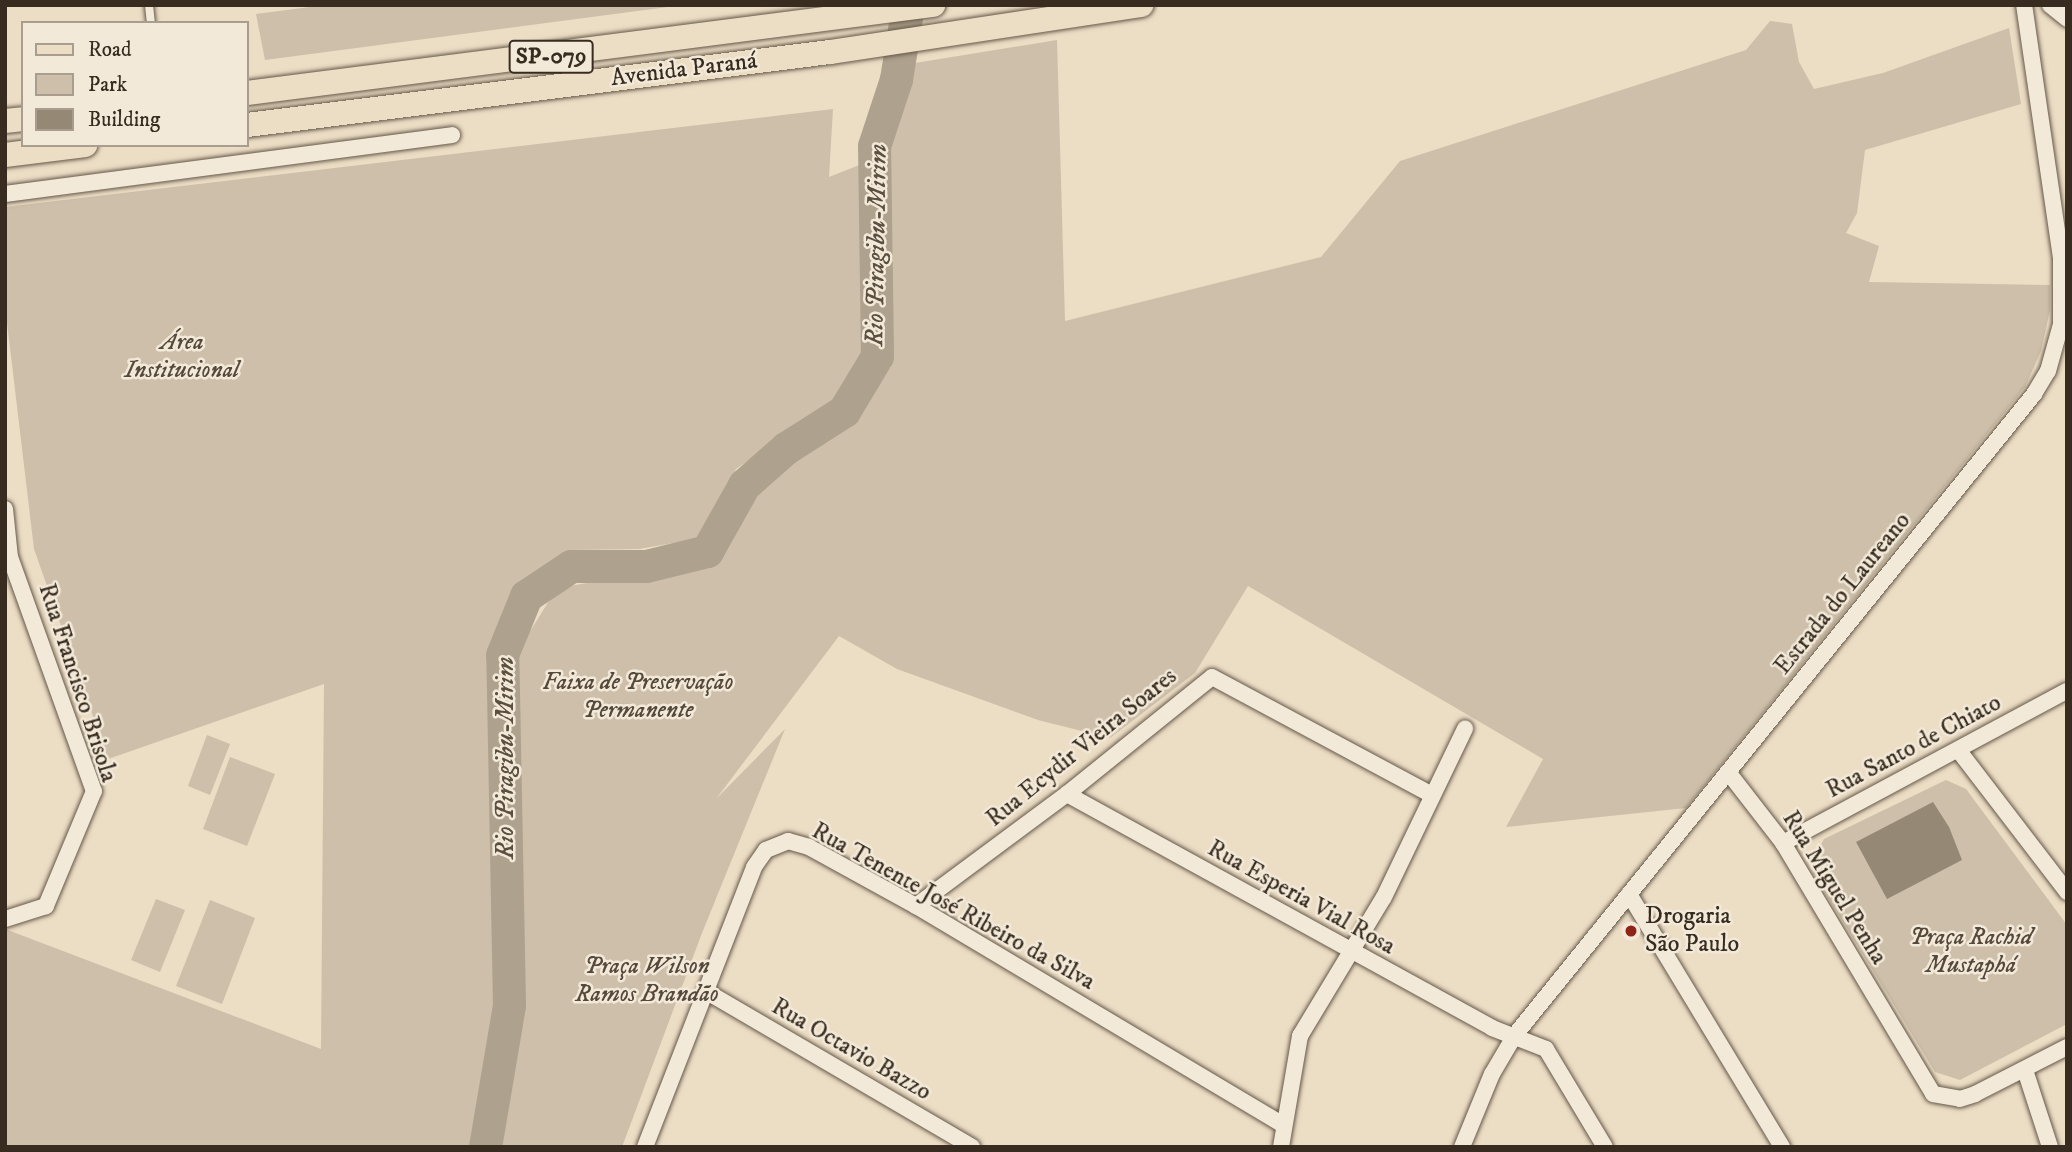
<!DOCTYPE html>
<html>
<head>
<meta charset="utf-8">
<style>
	body { margin:0 }
	#map { position:relative; width:2072px; height:1152px; overflow:hidden; background:#ecddc5; font-family:"IM FELL DW Pica",serif }
	div>[style] { position:absolute }
	[style*='--x'] { left:calc(var(--x)*1px); top:calc(var(--y)*1px); width:calc(var(--w)*1px); rotate:calc(var(--a)*1deg) }
	.green>* { inset:0; background:#cdbfa9 }
	.river>* { height:33px; margin:-16.5px; padding:0 16.5px; transform-origin:16.5px; border-radius:16.5px; background:#aea18d }
	.building>* { inset:0; background:#958875 }
	.roads { filter:drop-shadow(0 0 2px #645848) drop-shadow(0 0 2px #645848) }
	.lane>* { height:8px; margin:-4px; padding:0 4px; transform-origin:4px; border-radius:4px; background:#f3e9d9 }
	.street>* { height:16px; margin:-8px; padding:0 8px; transform-origin:8px; border-radius:8px; background:#f3e9d9 }
	.primary>* { height:24px; margin:-12px; padding:0 12px; transform-origin:12px; border-radius:12px; background:#ecddc5 }
	.dots>* { width:19px; height:19px; translate:-50% -50%; box-sizing:border-box; border:4px solid #f3e9d9; border-radius:50% }
	span { translate:-50% -50%; white-space:nowrap; text-align:center; line-height:1.15; -webkit-text-stroke:5px #f3e9d9; paint-order:stroke }
	.shield-label span { padding:2px 5px; background:#f3e9d9; border:2px solid; border-radius:5px; -webkit-text-stroke-width:0 }
	.shield-label { font-size:23px; color:#372c1f; font-weight:700 }
	.street-label { font-size:24px; color:#372c1f }
	.park-label { font-size:24px; color:#55493b; font-style:italic }
	.poi-label { font-size:24px; color:#372c1f }
	.left { translate:0 -50%; text-align:left }
	.water-label { font-size:26px; color:#5b4f40; font-style:italic }
	.frame { position:absolute; inset:0; border:7px solid #372c1f; pointer-events:none }
	.legend { position:absolute; left:21px; top:21px; width:228px; height:126px; box-sizing:border-box; background:#f3e9d9; border:2px solid #a89d8f; margin:0; padding:9px 12px; list-style:none; font-size:21px; color:#372c1f }
	.legend li { display:flex; align-items:center; gap:14px; height:35px }
	.legend b { width:35px; border:2px solid #a89d8f }
</style>
</head>
<body>
<div id="map">
	<div class="green">
		<i style="clip-path:polygon(325px 5px,683px 5px,265px 60px,256px 14px)"></i>
		<i style="clip-path:polygon(1770px 21px,1792px 24px,1799px 62px,1814px 89px,1883px 73px,2009px 28px,2021px 104px,1865px 150px,1857px 213px,1846px 233px,1879px 246px,1869px 282px,2050px 285px,2050px 310px,2041px 351px,2025px 387px,1686px 808px,1506px 827px,1543px 759px,1248px 586px,1195px 673px,1110px 738px,1038px 720px,897px 669px,839px 636px,716px 799px,785px 729px,702px 933px,622px 1147px,502px 1147px,521px 1019px,514px 673px,529px 633px,557px 588px,708px 563px,771px 478px,852px 414px,891px 367px,888px 149px,909px 64px,1057px 40px,1065px 321px,1321px 257px,1400px 161px,1746px 50px)"></i>
		<i style="clip-path:polygon(833px 109px,829px 177px,867px 162px,869px 283px,864px 356px,834px 402px,736px 469px,702px 538px,639px 549px,570px 550px,520px 582px,497px 629px,487px 668px,494px 1005px,472px 1147px,5px 1147px,5px 929px,321px 1049px,324px 684px,108px 759px,34px 549px,5px 306px,5px 207px)"></i>
		<i style="clip-path:polygon(207px 735px,230px 744px,210px 795px,188px 786px)"></i>
		<i style="clip-path:polygon(230px 757px,275px 774px,247px 846px,203px 829px)"></i>
		<i style="clip-path:polygon(1946px 780px,1966px 789px,2067px 925px,2067px 1024px,1960px 1080px,1935px 1072px,1812px 871px,1813px 859px,1824px 839px)"></i>
		<i style="clip-path:polygon(156px 899px,185px 910px,160px 972px,131px 960px)"></i>
		<i style="clip-path:polygon(210px 900px,255px 918px,222px 1004px,176px 986px)"></i>
	</div>
	<div class="river">
		<i style="--x:485;--y:1147;--w:144;--a:-80.4"></i>
		<i style="--x:509;--y:1005;--w:350;--a:-91.1"></i>
		<i style="--x:502;--y:655;--w:64;--a:-67.9"></i>
		<i style="--x:526;--y:596;--w:54;--a:-33.7"></i>
		<i style="--x:571;--y:566;--w:75;--a:0"></i>
		<i style="--x:646;--y:566;--w:63;--a:-13.8"></i>
		<i style="--x:707;--y:551;--w:76;--a:-60.7"></i>
		<i style="--x:744;--y:485;--w:56;--a:-41.4"></i>
		<i style="--x:786;--y:448;--w:69;--a:-32.5"></i>
		<i style="--x:844;--y:411;--w:64;--a:-59"></i>
		<i style="--x:877;--y:356;--w:210;--a:-90.8"></i>
		<i style="--x:874;--y:146;--w:71;--a:-71.8"></i>
		<i style="--x:896;--y:79;--w:75;--a:-80.8"></i>
	</div>
	<div class="building">
		<i style="clip-path:polygon(1933px 802px,1949px 827px,1962px 860px,1887px 899px,1856px 842px)"></i>
	</div>
	<div class="roads">
		<div class="lane">
			<i style="--x:149;--y:5;--w:18;--a:84"></i>
		</div>
		<div class="street">
			<i style="--x:2050;--y:5;--w:22;--a:39"></i>
			<i style="--x:5;--y:194;--w:451;--a:-7.5"></i>
			<i style="--x:5;--y:509;--w:48;--a:84.1"></i>
			<i style="--x:10;--y:557;--w:249;--a:70.3"></i>
			<i style="--x:94;--y:791;--w:125;--a:112.7"></i>
			<i style="--x:46;--y:906;--w:43;--a:162.4"></i>
			<i style="--x:1959;--y:751;--w:178;--a:52.5"></i>
			<i style="--x:1728;--y:772;--w:90;--a:52.2"></i>
			<i style="--x:1783;--y:843;--w:292;--a:59.1"></i>
			<i style="--x:1933;--y:1094;--w:27;--a:10"></i>
			<i style="--x:1960;--y:1099;--w:16;--a:-18"></i>
			<i style="--x:1975;--y:1094;--w:103;--a:-27.1"></i>
			<i style="--x:1067;--y:794;--w:485;--a:28.8"></i>
			<i style="--x:1492;--y:1028;--w:58;--a:21.3"></i>
			<i style="--x:1546;--y:1049;--w:114;--a:59"></i>
			<i style="--x:1783;--y:843;--w:322;--a:-28.2"></i>
			<i style="--x:1629;--y:894;--w:296;--a:58.8"></i>
			<i style="--x:916;--y:906;--w:188;--a:-36.6"></i>
			<i style="--x:1067;--y:794;--w:186;--a:-38.9"></i>
			<i style="--x:1212;--y:677;--w:250;--a:28.2"></i>
			<i style="--x:707;--y:992;--w:307;--a:30.3"></i>
			<i style="--x:2025;--y:1070;--w:81;--a:72"></i>
			<i style="--x:645;--y:1147;--w:300;--a:-68.7"></i>
			<i style="--x:754;--y:867;--w:21;--a:-55"></i>
			<i style="--x:766;--y:850;--w:24;--a:-22"></i>
			<i style="--x:788;--y:841;--w:22;--a:16"></i>
			<i style="--x:809;--y:847;--w:122;--a:28.9"></i>
			<i style="--x:916;--y:906;--w:428;--a:30.8"></i>
			<i style="--x:1281;--y:1147;--w:113;--a:-80.3"></i>
			<i style="--x:1300;--y:1036;--w:162;--a:-58.9"></i>
			<i style="--x:1384;--y:897;--w:187;--a:-64.3"></i>
			<i style="--x:1462;--y:1147;--w:79;--a:-67.7"></i>
			<i style="--x:1492;--y:1074;--w:45;--a:-59.5"></i>
			<i style="--x:1515;--y:1035;--w:825;--a:-51"></i>
			<i style="--x:2034;--y:394;--w:27;--a:-59"></i>
			<i style="--x:2048;--y:371;--w:49;--a:-74.5"></i>
			<i style="--x:2061;--y:324;--w:66;--a:-90"></i>
			<i style="--x:2061;--y:258;--w:256;--a:-98.3"></i>
		</div>
		<div class="primary">
			<i style="--x:247;--y:93;--w:692;--a:-7.31"></i>
			<i style="--x:5;--y:121;--w:18;--a:-6"></i>
			<i style="--x:247;--y:125;--w:588;--a:-7.14"></i>
			<i style="--x:830;--y:52;--w:315;--a:-8.6"></i>
			<i style="--x:5;--y:155;--w:81;--a:-7.1"></i>
		</div>
	</div>
	<div class="dots">
		<i style="left:1631px;top:931px;background:#8f2418"></i>
	</div>
	<div class="shield-label">
		<span style="left:551px;top:57px">SP-079</span>
	</div>
	<div class="street-label">
		<span style="left:684px;top:70px;rotate:-7deg">Avenida Paraná</span>
		<span style="left:1843px;top:594px;rotate:-51deg">Estrada do Laureano</span>
		<span style="left:77px;top:683px;rotate:72deg">Rua Francisco Brisola</span>
		<span style="left:1914px;top:747px;rotate:-28deg">Rua Santo de Chiato</span>
		<span style="left:1082px;top:748px;rotate:-39deg">Rua Ecydir Vieira Soares</span>
		<span style="left:1834px;top:888px;rotate:58deg">Rua Miguel Penha</span>
		<span style="left:1301px;top:898px;rotate:29deg">Rua Esperia Vial Rosa</span>
		<span style="left:953px;top:907px;rotate:29deg">Rua Tenente José Ribeiro da Silva</span>
		<span style="left:851px;top:1050px;rotate:30deg">Rua Octavio Bazzo</span>
	</div>
	<div class="park-label">
		<span style="left:182px;top:357px">Área<br>Institucional</span>
		<span style="left:638px;top:697px">Faixa de Preservação<br>Permanente</span>
		<span style="left:1971px;top:952px">Praça Rachid<br>Mustaphá</span>
		<span style="left:647px;top:981px">Praça Wilson<br>Ramos Brandão</span>
	</div>
	<div class="poi-label">
		<span class="left" style="left:1645px;top:931px">Drogaria<br>São Paulo</span>
	</div>
	<div class="water-label">
		<span style="left:877px;top:245px;rotate:-89deg">Rio Piragibu-Mirim</span>
		<span style="left:506px;top:758px;rotate:-90deg">Rio Piragibu-Mirim</span>
	</div>
	<div class="frame"></div>
	<ul class="legend">
	<li><b style="height:9px;background:#ecddc5"></b>Road</li>
	<li><b style="height:19px;background:#cdbfa9"></b>Park</li>
	<li><b style="height:19px;background:#958875"></b>Building</li>
	</ul>
</div>
</body>
</html>
